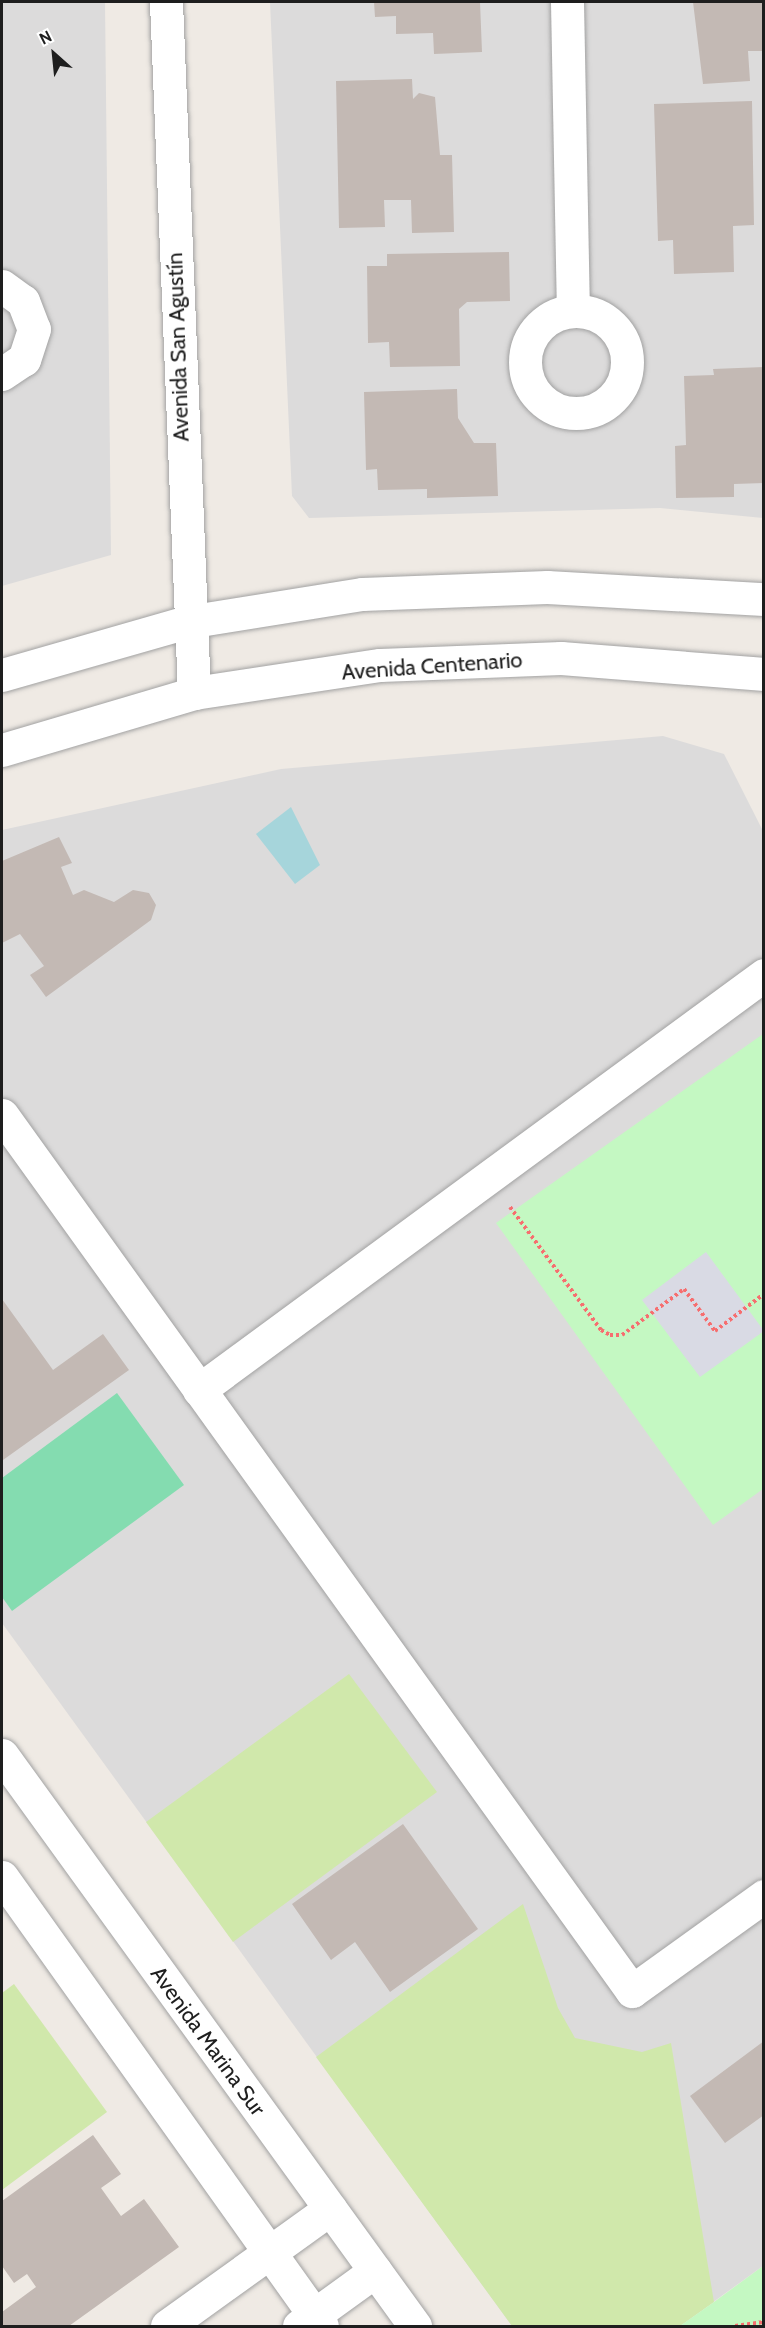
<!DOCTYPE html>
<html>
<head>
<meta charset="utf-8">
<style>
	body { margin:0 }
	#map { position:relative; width:765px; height:2328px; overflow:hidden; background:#efeae4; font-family:Cabin,sans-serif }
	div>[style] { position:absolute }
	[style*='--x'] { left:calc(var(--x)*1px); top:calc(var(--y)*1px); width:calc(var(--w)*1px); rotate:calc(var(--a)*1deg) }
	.residential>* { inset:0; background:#dcdbdb }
	.grass>* { inset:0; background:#d0e8ab }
	.park>* { inset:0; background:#c4f8c2 }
	.pitch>* { inset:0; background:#84dcb0 }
	.plaza>* { inset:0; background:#d9dae4 }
	.water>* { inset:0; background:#a6d5db }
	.building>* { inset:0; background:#c3b9b4 }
	.path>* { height:4px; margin-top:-2px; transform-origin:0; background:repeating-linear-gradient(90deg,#f66e6f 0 3px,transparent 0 6px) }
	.roads { filter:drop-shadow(0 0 2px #a2a2a2) drop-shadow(0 0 2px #a2a2a2) }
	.minor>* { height:33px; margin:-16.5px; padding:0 16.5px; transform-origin:16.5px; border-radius:16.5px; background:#fff }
	.minor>.ring { margin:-16.5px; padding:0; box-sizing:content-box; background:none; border:33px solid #fff; border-radius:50% }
	.tertiary>* { height:33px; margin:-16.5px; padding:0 16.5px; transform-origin:16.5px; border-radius:16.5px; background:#fff }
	span { translate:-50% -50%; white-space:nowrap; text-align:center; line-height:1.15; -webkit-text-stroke:5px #fff; paint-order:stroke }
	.street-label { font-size:22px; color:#1e1e1e }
	.frame { position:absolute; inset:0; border:3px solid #1e1e1e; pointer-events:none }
	.north { position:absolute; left:24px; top:24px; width:60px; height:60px; -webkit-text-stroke:4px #fff; paint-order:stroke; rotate:333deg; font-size:16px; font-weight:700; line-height:24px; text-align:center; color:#1e1e1e }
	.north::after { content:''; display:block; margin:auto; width:21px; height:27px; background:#1e1e1e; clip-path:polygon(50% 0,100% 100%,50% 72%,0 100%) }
</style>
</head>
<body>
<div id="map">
	<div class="residential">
		<i style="clip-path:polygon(2px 2px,105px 2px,111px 555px,2px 586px)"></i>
		<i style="clip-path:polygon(270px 2px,763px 2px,763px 518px,660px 508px,309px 518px,292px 496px)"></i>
		<i style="clip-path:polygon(663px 736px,724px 754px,763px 831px,763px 2266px,680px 2326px,512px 2326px,2px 1623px,2px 830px,281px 769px)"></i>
	</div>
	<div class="grass">
		<i style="clip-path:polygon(349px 1674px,437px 1792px,233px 1942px,146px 1822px)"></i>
		<i style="clip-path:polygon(523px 1904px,558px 2008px,575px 2038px,642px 2052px,671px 2043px,714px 2302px,680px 2326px,512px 2326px,316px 2057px)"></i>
		<i style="clip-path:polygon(14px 1984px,107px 2112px,2px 2190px,2px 1993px)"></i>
	</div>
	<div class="park">
		<i style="clip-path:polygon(763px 1034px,763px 1489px,713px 1525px,496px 1223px)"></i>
		<i style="clip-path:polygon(763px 2266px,763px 2326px,680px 2326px,714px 2302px)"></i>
	</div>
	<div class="pitch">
		<i style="clip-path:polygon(117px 1393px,184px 1485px,12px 1611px,2px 1597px,2px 1478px)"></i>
	</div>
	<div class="plaza">
		<i style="clip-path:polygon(706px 1252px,764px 1331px,700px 1377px,642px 1300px)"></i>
	</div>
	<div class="water">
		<i style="clip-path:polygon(291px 807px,320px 865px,295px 884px,256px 834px)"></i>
	</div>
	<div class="building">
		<i style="clip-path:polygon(374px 2px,480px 2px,482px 52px,434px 54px,433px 33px,396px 34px,396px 16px,375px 17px)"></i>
		<i style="clip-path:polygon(693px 2px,762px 2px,764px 51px,748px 51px,750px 81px,703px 84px)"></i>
		<i style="clip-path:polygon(412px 79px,413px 99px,419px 93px,435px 97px,440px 155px,452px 155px,454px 232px,412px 233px,411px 200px,384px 200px,385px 227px,339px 228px,336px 81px)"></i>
		<i style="clip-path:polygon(752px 101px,754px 225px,733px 226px,734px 272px,674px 274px,673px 240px,658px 241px,654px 104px)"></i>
		<i style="clip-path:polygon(509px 252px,510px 301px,467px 302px,459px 309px,460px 366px,390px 367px,389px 342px,368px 343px,367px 266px,387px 266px,387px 254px)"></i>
		<i style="clip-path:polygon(764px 367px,764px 483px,734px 484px,734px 497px,676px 498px,675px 446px,686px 445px,684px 376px,714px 375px,713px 369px)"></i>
		<i style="clip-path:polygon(457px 389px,458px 418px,474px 443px,496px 443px,498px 496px,427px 498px,427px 489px,378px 490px,377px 469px,366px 470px,364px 392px)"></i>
		<i style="clip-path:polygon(59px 837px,72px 863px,61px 867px,73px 895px,84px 890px,114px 902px,133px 890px,149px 893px,156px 905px,151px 920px,46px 997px,30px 975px,44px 966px,20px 934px,2px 943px,2px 861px)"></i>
		<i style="clip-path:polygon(2px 1299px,53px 1370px,103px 1334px,129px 1370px,3px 1460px)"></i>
		<i style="clip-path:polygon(403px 1824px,478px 1929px,390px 1992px,355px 1942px,331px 1960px,292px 1904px)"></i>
		<i style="clip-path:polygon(764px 2041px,764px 2115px,725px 2143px,690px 2096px)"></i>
		<i style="clip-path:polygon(93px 2135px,121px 2174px,101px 2188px,121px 2216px,144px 2199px,179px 2247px,69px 2326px,2px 2326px,2px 2312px,36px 2287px,27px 2274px,14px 2283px,2px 2266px,2px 2201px)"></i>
	</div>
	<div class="path">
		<i style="--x:510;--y:1207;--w:153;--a:53.5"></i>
		<i style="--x:601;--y:1330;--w:10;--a:29"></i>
		<i style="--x:610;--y:1335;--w:12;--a:0"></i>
		<i style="--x:622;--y:1335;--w:77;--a:-36.6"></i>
		<i style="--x:684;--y:1289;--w:52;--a:53.6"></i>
		<i style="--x:715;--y:1331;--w:61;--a:-37.1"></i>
		<i style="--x:735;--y:2326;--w:29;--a:-8"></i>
	</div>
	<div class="roads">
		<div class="minor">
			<i style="--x:166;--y:2;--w:692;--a:87.68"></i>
			<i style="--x:567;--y:2;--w:308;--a:88.9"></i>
			<i style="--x:2;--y:286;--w:26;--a:36"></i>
			<i style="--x:23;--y:301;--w:30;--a:69"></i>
			<i style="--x:34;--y:329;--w:32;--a:108"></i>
			<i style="--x:24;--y:359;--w:27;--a:146"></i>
			<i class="ring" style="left:525px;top:311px;width:69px;height:69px"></i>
			<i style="--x:2;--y:1115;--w:1079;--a:54.28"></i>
			<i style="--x:632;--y:1991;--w:163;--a:-35.7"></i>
			<i style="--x:199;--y:1390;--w:701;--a:-36.3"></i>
			<i style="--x:167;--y:2326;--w:201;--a:-35.7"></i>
			<i style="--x:299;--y:2326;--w:94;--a:-35.9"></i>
		</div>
		<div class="tertiary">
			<i style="--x:2;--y:675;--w:192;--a:-16"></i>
			<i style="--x:187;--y:622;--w:177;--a:-9.1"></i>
			<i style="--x:362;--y:594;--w:185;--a:-2.2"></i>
			<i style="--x:547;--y:587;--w:217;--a:3.2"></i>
			<i style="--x:2;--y:750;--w:200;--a:-16.5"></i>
			<i style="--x:194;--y:693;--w:188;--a:-8.6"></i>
			<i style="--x:380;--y:665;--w:181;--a:-2.2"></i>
			<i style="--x:561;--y:658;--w:204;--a:4.5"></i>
			<i style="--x:2;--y:1755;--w:705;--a:54.12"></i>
			<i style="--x:2;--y:1877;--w:551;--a:54.52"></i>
		</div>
	</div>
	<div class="street-label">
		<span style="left:178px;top:347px;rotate:-92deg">Avenida San Agustín</span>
		<span style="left:432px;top:666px;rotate:-4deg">Avenida Centenario</span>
		<span style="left:208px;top:2041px;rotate:54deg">Avenida Marina Sur</span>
	</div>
	<div class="frame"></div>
	<div class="north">N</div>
</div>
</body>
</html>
